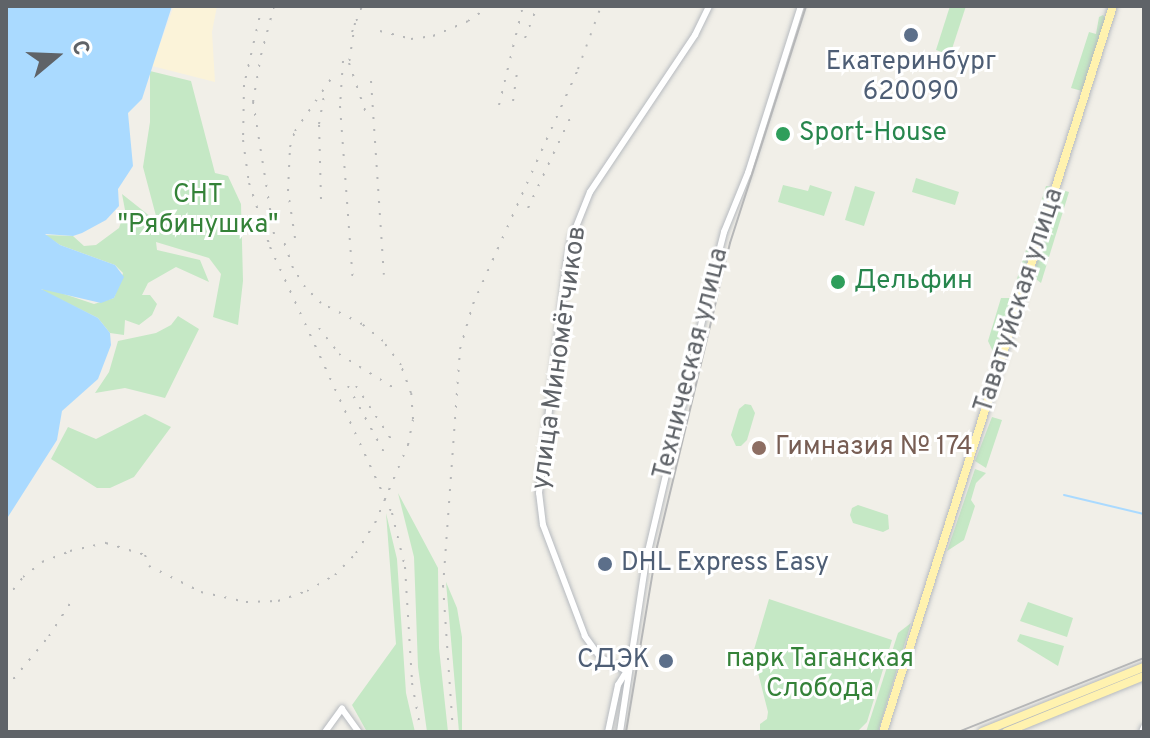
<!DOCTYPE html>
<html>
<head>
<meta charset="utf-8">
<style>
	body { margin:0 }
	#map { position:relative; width:1150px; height:738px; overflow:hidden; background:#f1efe8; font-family:Overpass,sans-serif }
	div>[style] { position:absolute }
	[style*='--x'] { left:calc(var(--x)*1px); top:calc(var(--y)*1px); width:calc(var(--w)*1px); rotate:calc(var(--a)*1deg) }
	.green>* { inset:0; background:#c5e8c5 }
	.sand>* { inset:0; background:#fbf3d9 }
	.water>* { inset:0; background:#aadaff }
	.stream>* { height:2px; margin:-1px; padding:0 1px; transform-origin:1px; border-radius:1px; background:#aadaff }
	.roads { filter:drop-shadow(0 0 2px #b6babf) drop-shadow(0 0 2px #b6babf) }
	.secondary>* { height:6px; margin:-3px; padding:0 3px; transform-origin:3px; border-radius:3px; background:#fff }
	.primary>* { height:8px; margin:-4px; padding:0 4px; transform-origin:4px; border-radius:4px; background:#fff2af }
	.tram>* { height:2px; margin:-1px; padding:0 1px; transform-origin:1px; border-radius:1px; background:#b6b7b8 }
	.rail>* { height:2px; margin-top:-1px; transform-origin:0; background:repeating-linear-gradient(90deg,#b6b7b8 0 2px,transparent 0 12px) }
	.dots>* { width:22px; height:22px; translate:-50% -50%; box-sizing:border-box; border:4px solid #fff; border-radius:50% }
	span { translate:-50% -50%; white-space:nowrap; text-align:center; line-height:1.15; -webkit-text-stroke:6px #fff; paint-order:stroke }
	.service-label { font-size:26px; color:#4e5e75 }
	.left { translate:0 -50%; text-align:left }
	.right { translate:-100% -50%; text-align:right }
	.leisure-label { font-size:26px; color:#27864d }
	.park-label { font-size:26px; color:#348238 }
	.street-label { font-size:26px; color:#5f6368 }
	.education-label { font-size:26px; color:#785e54 }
	.frame { position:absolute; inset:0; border:8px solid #5f6368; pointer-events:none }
	.north { position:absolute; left:16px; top:16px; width:80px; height:80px; -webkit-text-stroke:6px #fff; paint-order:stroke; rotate:71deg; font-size:22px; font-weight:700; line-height:32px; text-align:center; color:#5f6368 }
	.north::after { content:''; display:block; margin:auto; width:28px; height:36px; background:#5f6368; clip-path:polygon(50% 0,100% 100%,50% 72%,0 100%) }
</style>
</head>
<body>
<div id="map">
	<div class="green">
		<i style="clip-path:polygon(950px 6px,966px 6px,950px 55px,936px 50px)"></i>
		<i style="clip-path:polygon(1103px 15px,1106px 19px,1082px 91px,1071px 88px,1089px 32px,1096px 34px,1099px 17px)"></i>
		<i style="clip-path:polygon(150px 71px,191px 81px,215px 173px,228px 176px,241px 204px,243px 281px,238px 325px,213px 317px,221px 274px,209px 258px,156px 242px,157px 250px,200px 260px,209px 282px,176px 267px,148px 283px,142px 295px,150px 295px,157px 304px,152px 315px,139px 325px,125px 320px,124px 335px,110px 333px,98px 318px,41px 290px,46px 288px,94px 304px,114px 298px,123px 273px,115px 265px,60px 245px,45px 235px,73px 236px,84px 246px,96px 245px,119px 228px,125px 210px,122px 194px,151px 217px,155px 231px,156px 216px,143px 167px,150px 122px)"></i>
		<i style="clip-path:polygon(916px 178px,959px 192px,955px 205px,912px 192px)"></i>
		<i style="clip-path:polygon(783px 185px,808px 191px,810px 185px,832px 192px,824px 216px,778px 202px)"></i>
		<i style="clip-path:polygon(855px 186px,875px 192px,864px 226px,845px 220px)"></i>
		<i style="clip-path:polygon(1046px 186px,1051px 186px,998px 356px,995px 356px,988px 341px,1001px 298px,1011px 298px)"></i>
		<i style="clip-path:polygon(1062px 190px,1069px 192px,1041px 283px,1032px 276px)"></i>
		<i style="clip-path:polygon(178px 316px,199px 329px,165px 398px,125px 388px,95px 393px,109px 372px,118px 341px,156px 333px,171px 325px)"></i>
		<i style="clip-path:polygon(745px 404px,751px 405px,755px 413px,747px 440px,741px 446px,736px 446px,731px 435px,739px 409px)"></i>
		<i style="clip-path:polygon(145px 414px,171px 427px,134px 477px,110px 488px,97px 488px,51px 459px,68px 427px,96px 439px)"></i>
		<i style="clip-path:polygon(992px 417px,1002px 420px,986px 468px,975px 461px)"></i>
		<i style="clip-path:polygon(975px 469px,986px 473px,976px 483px,971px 500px,975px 506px,964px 540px,947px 551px)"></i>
		<i style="clip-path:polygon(398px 493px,438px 568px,439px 648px,448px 732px,427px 732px,418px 667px,414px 557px)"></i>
		<i style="clip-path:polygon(858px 505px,888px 515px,889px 529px,883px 532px,853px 523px,850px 515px,852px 508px)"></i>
		<i style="clip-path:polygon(386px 513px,397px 559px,406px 693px,415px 732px,367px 732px,352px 705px,396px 644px)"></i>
		<i style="clip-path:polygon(446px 582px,457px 608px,462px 637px,462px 732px,459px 732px)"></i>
		<i style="clip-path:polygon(769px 599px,892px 640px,867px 722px,857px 732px,760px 732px,760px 724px,767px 719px,768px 712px,753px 653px)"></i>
		<i style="clip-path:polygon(1028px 602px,1073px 618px,1067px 637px,1020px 621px)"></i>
		<i style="clip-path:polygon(911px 623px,878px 732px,866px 732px,898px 633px)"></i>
		<i style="clip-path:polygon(1020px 634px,1064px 646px,1058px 666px,1017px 641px)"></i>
	</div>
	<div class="sand">
		<i style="clip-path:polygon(174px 6px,217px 6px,212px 32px,215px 82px,152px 66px)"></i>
	</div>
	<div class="water">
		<i style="clip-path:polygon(6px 6px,172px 6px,142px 99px,128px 113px,133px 166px,118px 189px,119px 206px,106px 220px,82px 233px,73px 236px,45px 234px,60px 245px,115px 265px,124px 277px,114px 298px,101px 303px,41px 289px,98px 318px,110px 333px,111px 345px,98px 379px,62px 411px,57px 440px,6px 520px)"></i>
	</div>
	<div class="stream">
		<i style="--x:1064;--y:495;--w:82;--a:13.4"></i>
	</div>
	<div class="roads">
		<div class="secondary">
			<i style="--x:627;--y:671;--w:30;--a:-153"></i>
			<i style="--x:600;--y:657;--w:26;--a:-126"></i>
			<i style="--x:585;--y:636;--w:119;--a:-110.7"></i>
			<i style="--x:543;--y:525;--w:32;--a:-97"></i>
			<i style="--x:539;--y:493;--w:233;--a:-83.1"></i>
			<i style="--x:567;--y:262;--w:25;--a:-79"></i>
			<i style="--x:572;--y:237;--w:48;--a:-68.2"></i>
			<i style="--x:590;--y:192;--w:189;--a:-56.2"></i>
			<i style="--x:695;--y:35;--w:32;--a:-64"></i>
			<i style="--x:325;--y:732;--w:29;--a:-54"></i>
			<i style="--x:342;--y:709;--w:29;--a:54"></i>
			<i style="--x:608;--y:732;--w:48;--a:-78"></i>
			<i style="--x:618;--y:685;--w:13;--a:-58"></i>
			<i style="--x:620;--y:732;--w:174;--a:-81.4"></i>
			<i style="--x:646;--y:560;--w:285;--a:-76.8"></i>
			<i style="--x:711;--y:283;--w:53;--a:-75.7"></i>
			<i style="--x:724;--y:232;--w:64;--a:-67.9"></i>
			<i style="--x:748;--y:173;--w:175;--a:-72.4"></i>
			<i style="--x:1142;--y:732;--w:5;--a:-68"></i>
		</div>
		<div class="primary">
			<i style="--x:883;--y:732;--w:762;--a:-72.42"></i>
			<i style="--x:982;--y:732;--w:175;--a:-21.9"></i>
			<i style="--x:1006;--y:732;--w:149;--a:-22.1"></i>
		</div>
	</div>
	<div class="tram">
		<i style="--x:626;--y:732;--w:188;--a:-80.5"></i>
		<i style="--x:657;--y:547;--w:313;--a:-76.5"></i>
		<i style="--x:730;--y:243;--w:249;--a:-72.2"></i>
		<i style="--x:958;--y:732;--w:200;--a:-21.7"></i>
	</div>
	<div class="rail">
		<i style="--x:262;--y:6;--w:81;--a:102.8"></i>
		<i style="--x:244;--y:85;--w:55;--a:91"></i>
		<i style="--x:243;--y:140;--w:43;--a:82.1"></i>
		<i style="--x:249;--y:183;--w:67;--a:71.8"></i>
		<i style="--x:270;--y:247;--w:293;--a:65.4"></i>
		<i style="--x:392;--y:513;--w:56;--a:76.5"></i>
		<i style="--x:405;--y:567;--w:116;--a:86.5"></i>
		<i style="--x:412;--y:683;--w:50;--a:79.6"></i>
		<i style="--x:355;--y:23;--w:40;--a:98.5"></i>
		<i style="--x:349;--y:63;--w:59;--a:71.3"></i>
		<i style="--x:380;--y:31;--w:32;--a:14"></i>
		<i style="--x:411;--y:39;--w:22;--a:-8"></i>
		<i style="--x:433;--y:36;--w:38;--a:-23"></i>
		<i style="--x:468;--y:21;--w:27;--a:-34"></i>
		<i style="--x:352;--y:32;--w:28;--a:-69"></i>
		<i style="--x:525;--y:38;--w:34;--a:-69"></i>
		<i style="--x:343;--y:61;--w:45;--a:93.8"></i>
		<i style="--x:340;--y:106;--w:179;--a:85.8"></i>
		<i style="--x:371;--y:81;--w:194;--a:86.2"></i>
		<i style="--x:513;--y:101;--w:35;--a:-82"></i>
		<i style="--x:499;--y:105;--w:102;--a:-76.4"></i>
		<i style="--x:321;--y:199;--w:75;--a:-91.5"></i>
		<i style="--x:319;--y:124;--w:28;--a:-80"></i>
		<i style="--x:528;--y:208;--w:106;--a:-64.9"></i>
		<i style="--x:274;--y:234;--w:134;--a:-99"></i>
		<i style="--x:253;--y:102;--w:48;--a:-80.3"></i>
		<i style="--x:261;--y:55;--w:51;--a:-75.1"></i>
		<i style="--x:295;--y:238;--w:48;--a:-98.5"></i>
		<i style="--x:288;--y:191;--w:44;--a:-87.4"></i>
		<i style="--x:290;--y:147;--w:17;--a:-73"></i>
		<i style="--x:295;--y:131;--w:67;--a:-55.4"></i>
		<i style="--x:319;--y:328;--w:33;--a:52"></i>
		<i style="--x:339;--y:354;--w:65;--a:31.7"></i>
		<i style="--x:348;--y:386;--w:80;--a:61.5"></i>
		<i style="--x:356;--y:386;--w:71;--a:56.5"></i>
		<i style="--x:6;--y:599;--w:28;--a:-52"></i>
		<i style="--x:23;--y:577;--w:24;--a:-38"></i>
		<i style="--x:42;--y:562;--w:30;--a:-21"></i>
		<i style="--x:70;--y:551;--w:37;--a:-13"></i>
		<i style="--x:106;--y:543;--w:41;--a:17.1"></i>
		<i style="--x:145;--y:555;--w:12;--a:70"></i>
		<i style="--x:149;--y:566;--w:58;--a:26.6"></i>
		<i style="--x:201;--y:592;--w:46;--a:12.5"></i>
		<i style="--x:246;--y:602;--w:32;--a:-2"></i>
		<i style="--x:278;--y:601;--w:31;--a:-19"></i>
		<i style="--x:307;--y:591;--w:32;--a:-30"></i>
		<i style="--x:335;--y:575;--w:30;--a:-46"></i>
		<i style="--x:356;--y:553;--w:36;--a:-58"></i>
		<i style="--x:375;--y:523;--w:85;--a:-67.1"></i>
		<i style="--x:408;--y:445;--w:26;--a:-79"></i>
		<i style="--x:413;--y:419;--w:26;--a:-94"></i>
		<i style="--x:411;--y:393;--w:30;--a:-110"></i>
		<i style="--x:401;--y:365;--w:30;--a:-127"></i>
		<i style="--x:383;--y:341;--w:27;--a:-141"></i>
		<i style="--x:362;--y:324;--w:46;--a:-152.9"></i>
		<i style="--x:321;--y:303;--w:23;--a:-135"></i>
		<i style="--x:305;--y:287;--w:22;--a:-122"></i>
		<i style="--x:293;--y:268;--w:34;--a:-109"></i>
		<i style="--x:6;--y:688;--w:67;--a:-50.4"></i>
		<i style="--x:49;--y:636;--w:40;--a:-57.1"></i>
		<i style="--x:453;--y:732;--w:145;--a:-93.9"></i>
		<i style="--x:443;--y:587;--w:239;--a:-85.9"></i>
		<i style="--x:460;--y:349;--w:47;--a:-73.9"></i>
		<i style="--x:473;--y:304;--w:257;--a:-65.9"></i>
		<i style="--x:578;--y:69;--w:67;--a:-69.9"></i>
	</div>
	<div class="dots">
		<i style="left:911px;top:35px;background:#5c6f8a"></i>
		<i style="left:783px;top:134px;background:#2e9e5b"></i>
		<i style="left:838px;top:282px;background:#2e9e5b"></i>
		<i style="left:759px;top:448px;background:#8d6e63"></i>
		<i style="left:605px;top:564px;background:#5c6f8a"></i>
		<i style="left:666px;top:661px;background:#5c6f8a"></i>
	</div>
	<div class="service-label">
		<span style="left:911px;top:78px">Екатеринбург<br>620090</span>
		<span class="left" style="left:621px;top:564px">DHL Express Easy</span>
		<span class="right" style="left:650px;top:661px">СДЭК</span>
	</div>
	<div class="leisure-label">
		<span class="left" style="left:799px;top:134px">Sport-House</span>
		<span class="left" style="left:854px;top:282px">Дельфин</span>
	</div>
	<div class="park-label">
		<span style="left:198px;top:211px">СНТ<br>"Рябинушка"</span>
		<span style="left:820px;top:675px">парк Таганская<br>Слобода</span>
	</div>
	<div class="street-label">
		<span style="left:1020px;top:301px;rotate:-72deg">Таватуйская улица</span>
		<span style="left:560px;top:358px;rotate:-82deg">улица Миномётчиков</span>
		<span style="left:692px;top:364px;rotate:-76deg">Техническая улица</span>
	</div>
	<div class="education-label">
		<span class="left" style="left:775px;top:448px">Гимназия № 174</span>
	</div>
	<div class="frame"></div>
	<div class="north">С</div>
</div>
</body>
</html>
